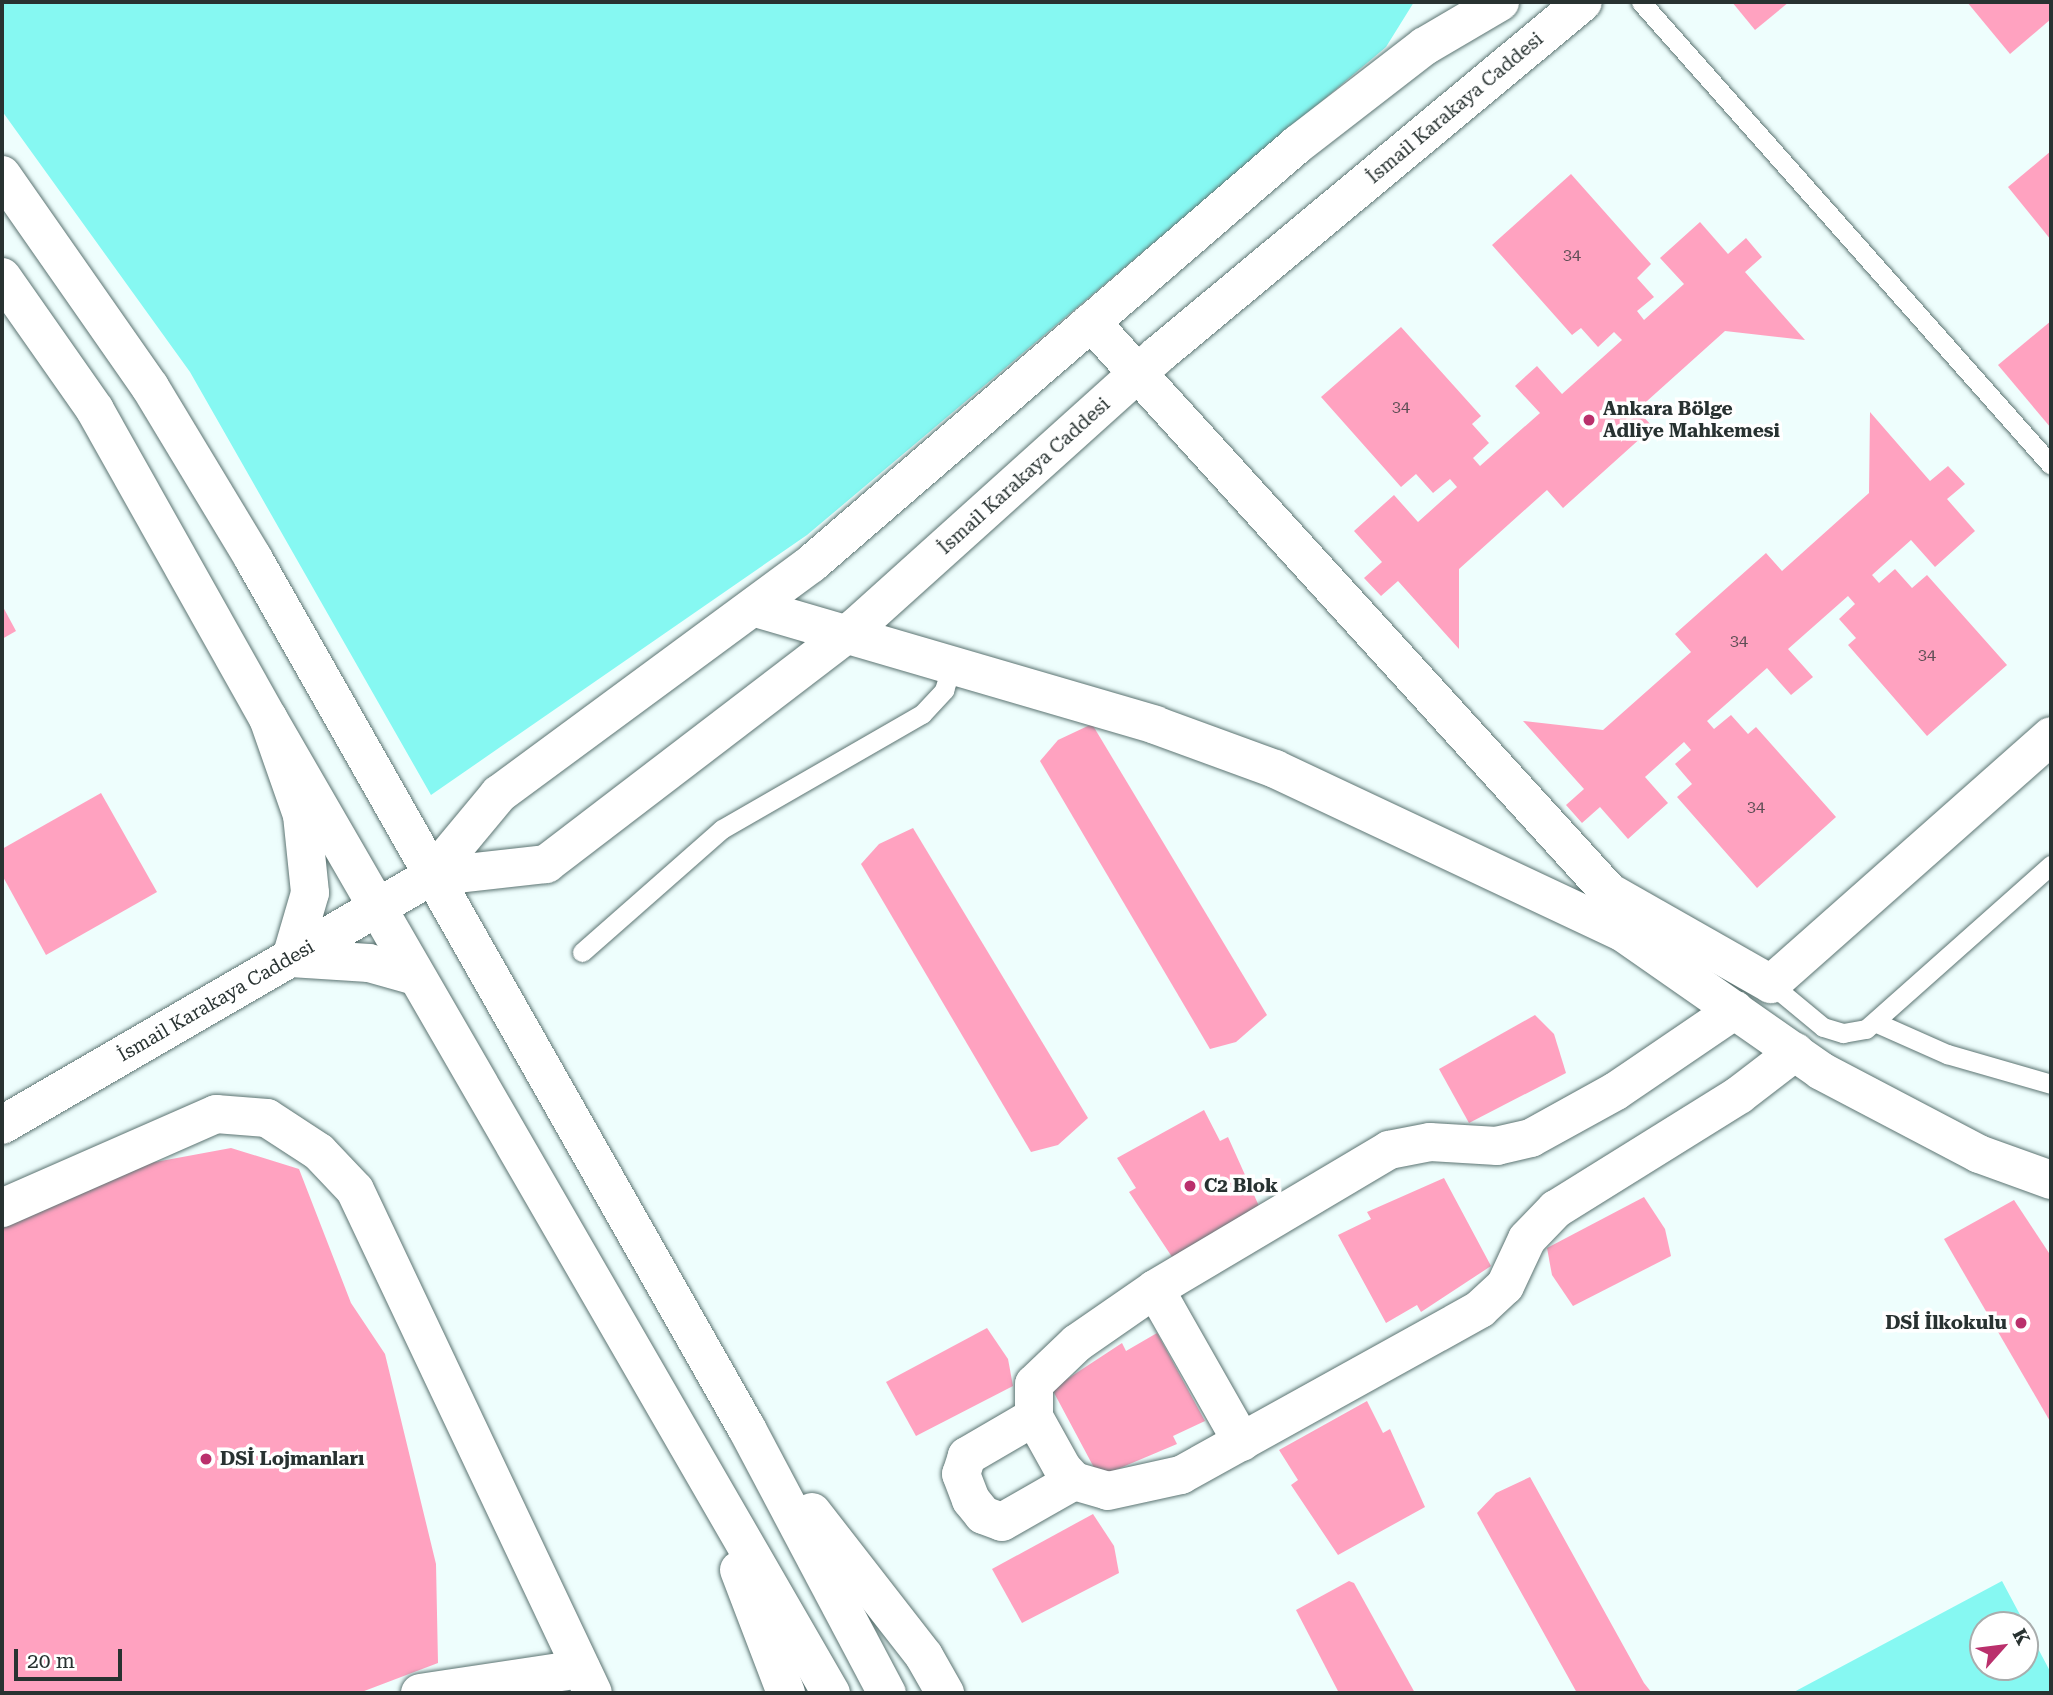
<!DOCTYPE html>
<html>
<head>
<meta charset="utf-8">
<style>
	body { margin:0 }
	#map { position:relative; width:2053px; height:1695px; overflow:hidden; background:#eefefd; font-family:"Roboto Serif",serif }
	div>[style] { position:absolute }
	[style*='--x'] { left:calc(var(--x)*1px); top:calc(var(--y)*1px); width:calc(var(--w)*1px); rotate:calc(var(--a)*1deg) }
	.green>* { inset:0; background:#86f8f2 }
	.building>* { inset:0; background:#ffa2c0 }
	.roads { filter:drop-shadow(0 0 2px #5c7472) drop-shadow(0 0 2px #5c7472) }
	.lane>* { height:19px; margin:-9.5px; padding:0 9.5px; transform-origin:9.5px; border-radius:9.5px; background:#fff }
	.street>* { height:38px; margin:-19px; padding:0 19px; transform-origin:19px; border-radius:19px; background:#fff }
	.secondary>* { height:38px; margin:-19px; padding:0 19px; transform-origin:19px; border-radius:19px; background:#fff }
	.dots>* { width:19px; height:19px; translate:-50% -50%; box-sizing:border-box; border:4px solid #fff; border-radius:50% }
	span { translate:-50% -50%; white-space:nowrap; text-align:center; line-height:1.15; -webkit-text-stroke:7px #fff; paint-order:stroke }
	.number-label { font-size:16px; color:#5e4e55 }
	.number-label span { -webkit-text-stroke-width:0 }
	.street-label { font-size:19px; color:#283231 }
	.poi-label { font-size:19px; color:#283231; font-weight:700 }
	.left { translate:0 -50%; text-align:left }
	.right { translate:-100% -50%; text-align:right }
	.frame { position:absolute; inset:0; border:4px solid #283231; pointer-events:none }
	.north { position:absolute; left:1969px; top:1611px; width:70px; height:70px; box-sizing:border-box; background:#fff; border:2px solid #a9adad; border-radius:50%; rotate:62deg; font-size:19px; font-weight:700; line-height:28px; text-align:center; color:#283231 }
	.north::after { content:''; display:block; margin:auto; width:24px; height:32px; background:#ba306c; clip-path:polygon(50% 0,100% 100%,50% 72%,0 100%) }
	.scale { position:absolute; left:14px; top:1649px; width:108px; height:32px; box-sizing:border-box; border:4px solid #283231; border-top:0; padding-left:9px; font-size:21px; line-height:24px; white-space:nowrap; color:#283231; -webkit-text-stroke:5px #fff; paint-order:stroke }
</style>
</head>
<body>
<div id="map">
	<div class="green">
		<i style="clip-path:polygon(2px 2px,1414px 2px,1386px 47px,807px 535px,431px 795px,190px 372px,2px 111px)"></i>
		<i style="clip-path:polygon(evenodd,2002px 1581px,2051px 1673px,2051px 1693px,1792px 1693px,2002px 1581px,1983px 1625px,2025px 1625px,2025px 1667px,1983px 1667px,1983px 1625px)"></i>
	</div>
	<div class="building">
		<i style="clip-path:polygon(1732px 2px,1789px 2px,1755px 30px)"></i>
		<i style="clip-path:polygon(1967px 2px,2051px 2px,2051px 19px,2010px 54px)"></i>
		<i style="clip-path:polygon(2051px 151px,2051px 240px,2008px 187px)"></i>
		<i style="clip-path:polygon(1571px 174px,1651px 264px,1637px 278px,1654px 297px,1637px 311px,1644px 320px,1684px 284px,1660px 258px,1700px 222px,1728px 254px,1746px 238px,1762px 257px,1745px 272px,1805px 340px,1725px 331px,1637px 410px,1653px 427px,1563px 508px,1547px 490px,1459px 569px,1459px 649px,1398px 581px,1381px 596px,1364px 578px,1382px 562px,1354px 531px,1394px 495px,1418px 522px,1457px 487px,1450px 479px,1433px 493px,1416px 474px,1401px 487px,1321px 397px,1401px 327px,1481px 416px,1472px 424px,1489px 443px,1473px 458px,1480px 466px,1540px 413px,1515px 386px,1537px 366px,1562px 394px,1622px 340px,1614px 332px,1598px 347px,1581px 328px,1572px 335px,1492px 245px)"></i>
		<i style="clip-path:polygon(2051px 321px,2051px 428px,1998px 365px)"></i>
		<i style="clip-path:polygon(1870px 412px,1930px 481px,1948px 466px,1965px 484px,1947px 499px,1975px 531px,1935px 567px,1911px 540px,1872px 575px,1879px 583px,1895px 569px,1912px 588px,1927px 575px,2007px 665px,1927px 736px,1848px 645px,1856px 638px,1839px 619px,1855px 604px,1848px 596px,1788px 649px,1813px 677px,1791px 695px,1767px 668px,1707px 721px,1714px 729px,1731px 715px,1748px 734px,1756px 727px,1836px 817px,1757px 888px,1677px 797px,1692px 784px,1675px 764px,1691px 750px,1684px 742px,1645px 777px,1668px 803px,1628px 839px,1600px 807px,1582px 823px,1566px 805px,1584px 789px,1523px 721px,1603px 730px,1691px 652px,1675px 634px,1766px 553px,1782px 571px,1869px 493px)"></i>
		<i style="clip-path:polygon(2px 605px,16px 631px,2px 639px)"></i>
		<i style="clip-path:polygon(1092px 724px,1267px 1015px,1236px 1042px,1210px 1049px,1040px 761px,1058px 740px)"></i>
		<i style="clip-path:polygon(101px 793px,157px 892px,46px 955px,2px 875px,2px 849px)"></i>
		<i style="clip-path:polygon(913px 828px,1088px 1118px,1058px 1145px,1031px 1152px,861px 864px,879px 844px)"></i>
		<i style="clip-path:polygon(1535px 1015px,1554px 1034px,1566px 1073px,1469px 1123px,1439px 1069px)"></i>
		<i style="clip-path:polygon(1204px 1110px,1220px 1141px,1228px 1137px,1263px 1215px,1176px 1263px,1129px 1192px,1136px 1188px,1117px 1158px)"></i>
		<i style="clip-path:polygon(231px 1148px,299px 1169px,351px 1303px,385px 1354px,436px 1564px,438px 1663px,359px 1693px,2px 1693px,2px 1229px,112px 1170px)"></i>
		<i style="clip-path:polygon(1444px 1178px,1491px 1266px,1421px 1312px,1417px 1305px,1386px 1323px,1338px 1235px,1371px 1219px,1367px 1212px)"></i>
		<i style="clip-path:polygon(1644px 1197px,1665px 1229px,1671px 1256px,1573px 1306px,1552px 1275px,1547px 1248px)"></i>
		<i style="clip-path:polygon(2014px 1200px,2051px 1256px,2051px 1423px,1944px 1239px)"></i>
		<i style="clip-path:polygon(987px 1328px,1008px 1359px,1013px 1386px,916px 1436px,886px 1382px)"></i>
		<i style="clip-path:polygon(1157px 1333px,1205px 1421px,1173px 1436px,1177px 1444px,1099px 1477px,1052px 1389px,1122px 1343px,1126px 1351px)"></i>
		<i style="clip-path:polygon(1367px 1401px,1383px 1433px,1390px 1429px,1425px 1507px,1338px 1555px,1291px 1485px,1298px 1480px,1279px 1450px)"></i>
		<i style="clip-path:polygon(1530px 1477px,1644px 1683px,1652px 1693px,1577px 1693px,1477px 1513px,1496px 1493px)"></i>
		<i style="clip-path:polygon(1093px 1514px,1114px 1546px,1119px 1573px,1022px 1623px,992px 1569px)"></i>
		<i style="clip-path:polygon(1349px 1581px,1354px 1583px,1415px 1693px,1339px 1693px,1296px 1610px)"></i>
	</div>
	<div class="roads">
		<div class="lane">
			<i style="--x:1641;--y:2;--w:618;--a:48.47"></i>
			<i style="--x:582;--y:952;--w:186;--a:-41.3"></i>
			<i style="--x:722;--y:829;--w:231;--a:-29.9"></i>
			<i style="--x:922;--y:714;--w:33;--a:-47"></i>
			<i style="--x:944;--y:690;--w:26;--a:-72"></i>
			<i style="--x:1771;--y:984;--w:67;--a:39.6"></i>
			<i style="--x:1823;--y:1027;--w:21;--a:17"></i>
			<i style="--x:1843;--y:1033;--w:23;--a:-10"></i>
			<i style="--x:1866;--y:1029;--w:247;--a:-41.6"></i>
			<i style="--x:1877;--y:1023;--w:77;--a:23.9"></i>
			<i style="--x:1947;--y:1054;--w:108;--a:16.1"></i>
		</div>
		<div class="street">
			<i style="--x:1091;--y:322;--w:770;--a:47.74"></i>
			<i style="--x:1609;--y:892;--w:186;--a:29.6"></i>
			<i style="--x:1771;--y:984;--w:374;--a:-41.5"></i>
			<i style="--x:756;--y:608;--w:416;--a:16.3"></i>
			<i style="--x:1155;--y:725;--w:128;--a:20.1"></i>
			<i style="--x:1275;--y:769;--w:383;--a:25.2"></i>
			<i style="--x:1622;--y:932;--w:243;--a:34.9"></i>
			<i style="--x:1821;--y:1071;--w:178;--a:27.7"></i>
			<i style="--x:1979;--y:1154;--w:77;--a:19.9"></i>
			<i style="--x:430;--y:877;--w:117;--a:-6.4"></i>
			<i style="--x:546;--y:864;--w:392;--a:-37.4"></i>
			<i style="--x:857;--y:626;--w:405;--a:-42"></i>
			<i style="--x:1158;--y:355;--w:552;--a:-39.71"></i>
			<i style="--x:430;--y:877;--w:108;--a:-50.3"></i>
			<i style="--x:499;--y:794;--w:388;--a:-36.4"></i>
			<i style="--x:811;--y:564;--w:643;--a:-40.78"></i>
			<i style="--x:1298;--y:144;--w:160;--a:-37.7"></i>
			<i style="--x:1425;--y:46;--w:87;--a:-30.4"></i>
			<i style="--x:1735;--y:1010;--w:144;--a:145.8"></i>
			<i style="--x:1616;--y:1091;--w:97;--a:151.1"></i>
			<i style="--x:1531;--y:1138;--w:35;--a:167"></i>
			<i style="--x:1497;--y:1146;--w:67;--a:-176.6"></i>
			<i style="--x:1430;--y:1142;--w:42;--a:169"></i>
			<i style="--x:1389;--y:1150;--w:272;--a:149.3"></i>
			<i style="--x:1155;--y:1289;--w:95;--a:145.3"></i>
			<i style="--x:1077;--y:1343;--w:59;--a:136.4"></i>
			<i style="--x:1034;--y:1384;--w:33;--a:90"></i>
			<i style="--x:1034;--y:1417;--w:60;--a:60.9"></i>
			<i style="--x:1063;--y:1469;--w:16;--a:47"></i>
			<i style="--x:1074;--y:1481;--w:35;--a:16"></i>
			<i style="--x:1108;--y:1491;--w:75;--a:-12.4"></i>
			<i style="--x:1181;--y:1475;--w:342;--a:-29"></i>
			<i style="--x:1480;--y:1309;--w:34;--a:-43"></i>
			<i style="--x:1505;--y:1286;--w:52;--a:-64.9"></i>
			<i style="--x:1527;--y:1239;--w:42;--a:-46"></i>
			<i style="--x:1556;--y:1209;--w:216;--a:-31.9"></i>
			<i style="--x:1739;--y:1095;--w:71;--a:-37.5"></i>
			<i style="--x:2;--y:1208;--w:234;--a:-23.7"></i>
			<i style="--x:216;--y:1114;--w:51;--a:4.5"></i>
			<i style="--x:267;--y:1118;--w:62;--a:33.2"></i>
			<i style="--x:319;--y:1152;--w:52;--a:46.5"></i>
			<i style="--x:355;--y:1190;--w:556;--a:64.68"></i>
			<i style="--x:1155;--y:1289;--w:176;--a:60.4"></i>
			<i style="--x:1034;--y:1417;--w:78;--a:149.8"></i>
			<i style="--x:967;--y:1456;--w:19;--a:108"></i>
			<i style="--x:961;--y:1474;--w:28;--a:69"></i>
			<i style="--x:971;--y:1500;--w:19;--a:51"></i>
			<i style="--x:983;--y:1515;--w:20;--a:20"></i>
			<i style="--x:1002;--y:1522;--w:83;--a:-29.7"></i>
			<i style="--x:420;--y:1693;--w:163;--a:-8.5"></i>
		</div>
		<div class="secondary">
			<i style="--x:2;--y:175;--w:259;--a:55.1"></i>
			<i style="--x:150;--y:387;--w:200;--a:58.9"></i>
			<i style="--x:253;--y:558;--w:1001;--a:60.44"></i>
			<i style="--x:747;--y:1429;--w:299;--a:62.1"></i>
			<i style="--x:2;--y:277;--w:162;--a:55"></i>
			<i style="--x:95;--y:410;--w:353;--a:60.7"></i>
			<i style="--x:268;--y:718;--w:103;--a:70.7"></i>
			<i style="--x:302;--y:815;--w:78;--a:84.1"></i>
			<i style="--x:310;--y:893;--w:68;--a:106.3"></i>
			<i style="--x:268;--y:718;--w:1126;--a:60"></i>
			<i style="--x:291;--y:958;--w:78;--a:3.7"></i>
			<i style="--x:369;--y:963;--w:48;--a:15.8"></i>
			<i style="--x:2;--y:1125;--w:495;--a:-30.1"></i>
			<i style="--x:812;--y:1512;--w:182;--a:52.1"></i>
			<i style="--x:924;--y:1656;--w:43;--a:60.4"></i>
			<i style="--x:739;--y:1570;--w:132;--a:69.1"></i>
		</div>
	</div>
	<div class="dots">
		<i style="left:1589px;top:420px;background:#ba306c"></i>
		<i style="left:1190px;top:1186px;background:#ba306c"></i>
		<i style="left:2021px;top:1323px;background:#ba306c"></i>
		<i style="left:206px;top:1459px;background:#ba306c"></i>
	</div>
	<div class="number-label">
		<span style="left:1572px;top:255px">34</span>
		<span style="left:1401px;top:407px">34</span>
		<span style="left:1739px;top:641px">34</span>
		<span style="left:1927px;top:655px">34</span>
		<span style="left:1756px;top:807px">34</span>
	</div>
	<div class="street-label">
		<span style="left:1455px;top:108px;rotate:-40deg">İsmail Karakaya Caddesi</span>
		<span style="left:1024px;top:476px;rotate:-42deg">İsmail Karakaya Caddesi</span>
		<span style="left:216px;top:1001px;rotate:-30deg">İsmail Karakaya Caddesi</span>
	</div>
	<div class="poi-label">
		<span class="left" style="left:1603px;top:420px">Ankara Bölge<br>Adliye Mahkemesi</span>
		<span class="left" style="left:1204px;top:1186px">C2 Blok</span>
		<span class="right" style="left:2007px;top:1323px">DSİ İlkokulu</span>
		<span class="left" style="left:220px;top:1459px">DSİ Lojmanları</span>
	</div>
	<div class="frame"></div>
	<div class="north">K</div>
	<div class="scale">20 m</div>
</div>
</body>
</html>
